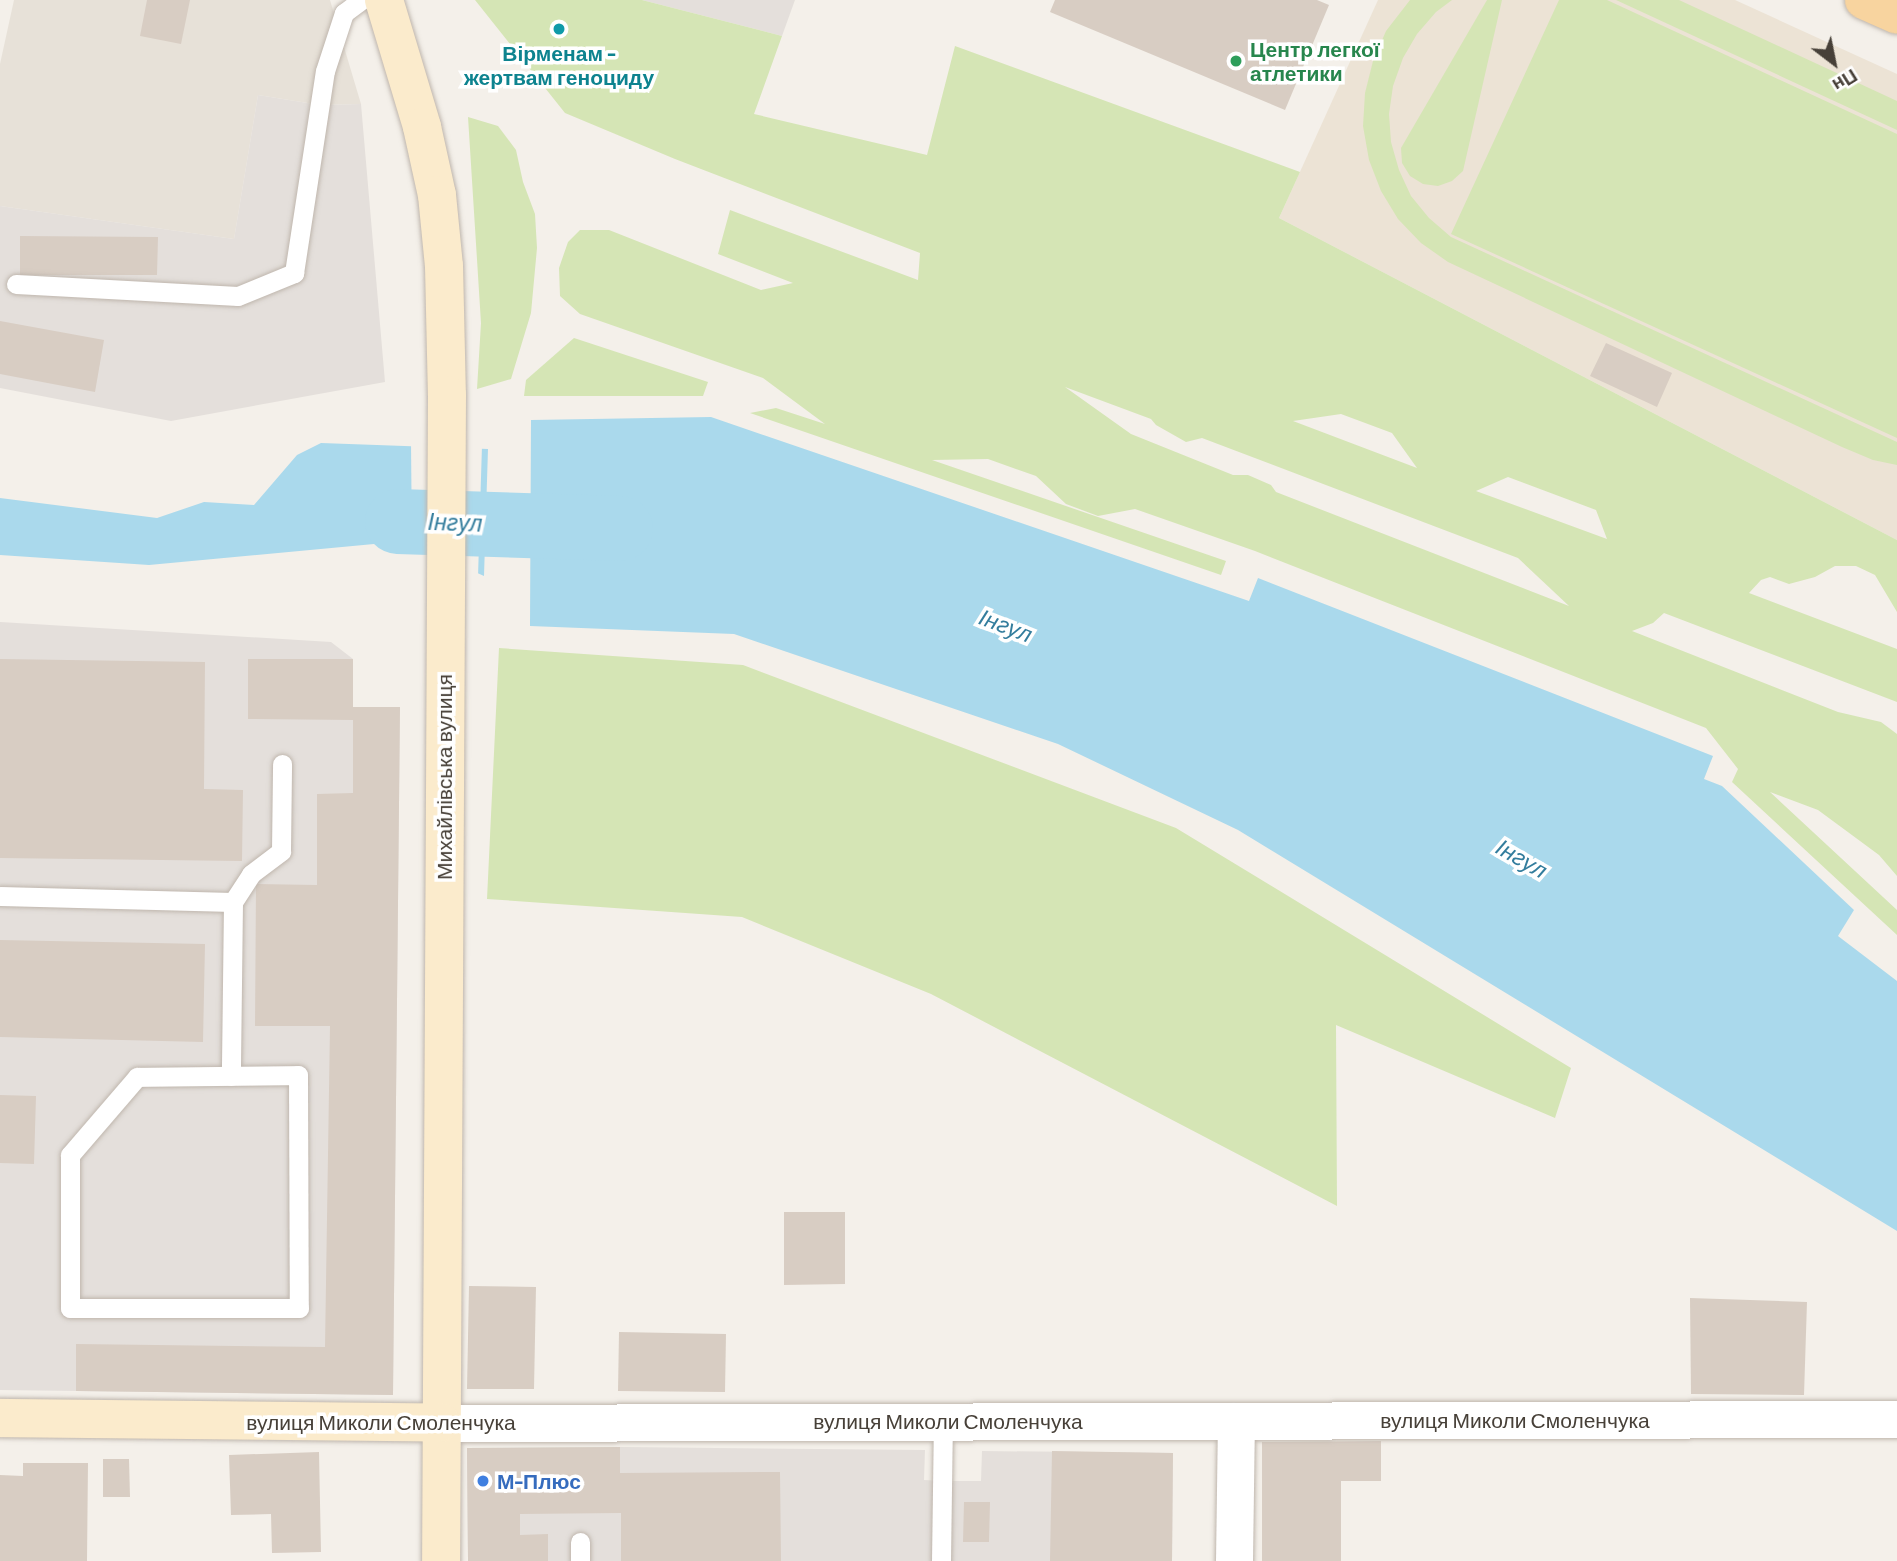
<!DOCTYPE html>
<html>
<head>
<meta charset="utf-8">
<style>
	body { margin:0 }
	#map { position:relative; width:1897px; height:1561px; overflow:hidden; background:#f4f0ea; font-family:Barlow,sans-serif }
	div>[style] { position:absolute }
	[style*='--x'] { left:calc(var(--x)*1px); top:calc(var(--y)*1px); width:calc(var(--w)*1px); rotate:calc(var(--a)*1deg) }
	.residential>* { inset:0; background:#e7e1d8 }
	.industrial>* { inset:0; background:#e4dfdb }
	.education>* { inset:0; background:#ece3d5 }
	.green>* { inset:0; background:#d5e5b5 }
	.water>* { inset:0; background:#aad9ec }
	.pier>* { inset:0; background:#f4f0ea }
	.river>* { height:65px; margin:-32.5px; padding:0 32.5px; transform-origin:32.5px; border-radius:32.5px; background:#aad9ec }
	.building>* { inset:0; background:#d8cdc3 }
	.roads { filter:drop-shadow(0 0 2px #bfb6ad) drop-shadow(0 0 2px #bfb6ad) }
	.lane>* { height:19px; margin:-9.5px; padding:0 9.5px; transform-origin:9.5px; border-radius:9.5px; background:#fff }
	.street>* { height:37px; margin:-18.5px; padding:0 18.5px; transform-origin:18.5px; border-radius:18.5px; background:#fff }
	.secondary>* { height:38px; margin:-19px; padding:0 19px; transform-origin:19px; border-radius:19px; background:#fbebcc }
	.primary>* { height:38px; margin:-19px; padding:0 19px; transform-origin:19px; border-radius:19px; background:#f8d49f }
	.dots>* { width:19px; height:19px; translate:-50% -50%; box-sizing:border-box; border:4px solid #fff; border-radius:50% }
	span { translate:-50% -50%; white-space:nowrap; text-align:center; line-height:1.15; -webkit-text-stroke:7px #fff; paint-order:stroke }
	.leisure-label { font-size:21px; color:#27864d; font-weight:700 }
	.left { translate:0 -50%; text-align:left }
	.culture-label { font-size:21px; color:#0d838f; font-weight:700 }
	.street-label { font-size:21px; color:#474038 }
	.shop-label { font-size:21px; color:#366cbe; font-weight:700 }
	.water-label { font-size:23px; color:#337d9d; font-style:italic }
	.north { position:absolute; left:1799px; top:28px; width:70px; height:70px; -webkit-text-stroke:5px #fff; paint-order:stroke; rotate:148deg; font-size:19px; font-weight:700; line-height:28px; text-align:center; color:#474038 }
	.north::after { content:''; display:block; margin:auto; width:24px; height:32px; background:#474038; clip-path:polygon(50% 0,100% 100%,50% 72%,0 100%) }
</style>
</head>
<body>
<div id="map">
	<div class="residential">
		<i style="clip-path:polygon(14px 0,330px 0,361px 104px,320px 105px,258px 95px,234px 239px,0 206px,0 64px)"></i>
	</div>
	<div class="industrial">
		<i style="clip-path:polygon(642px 0,795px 0,782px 36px)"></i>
		<i style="clip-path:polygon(258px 95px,320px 105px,361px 104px,385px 382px,171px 421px,0 388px,0 206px,234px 239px)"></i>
		<i style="clip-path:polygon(0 622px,331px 642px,353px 659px,353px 707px,400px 707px,393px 1395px,0 1390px)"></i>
		<i style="clip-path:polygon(620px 1447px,925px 1450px,924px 1480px,943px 1481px,981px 1481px,982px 1451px,1173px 1453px,1172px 1561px,468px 1561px,467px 1448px)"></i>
	</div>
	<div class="education">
		<i style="clip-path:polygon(1378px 0,1735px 0,1897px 74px,1897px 540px,1279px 218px)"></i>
	</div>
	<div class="green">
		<i style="clip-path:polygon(evenodd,475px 0,642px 0,782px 36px,754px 114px,927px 155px,955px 46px,1300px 172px,1279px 218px,1897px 540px,1897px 612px,1875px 575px,1856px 566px,1835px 566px,1815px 577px,1789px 584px,1770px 577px,1761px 580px,1749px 593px,1897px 649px,1897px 702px,1664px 613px,1653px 623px,1632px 631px,1838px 712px,1881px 722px,1897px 734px,1897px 876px,1879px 855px,1818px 810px,1770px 792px,1897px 910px,1897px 935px,1732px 782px,1738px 769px,1706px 728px,1255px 551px,1135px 509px,1098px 516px,1066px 504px,1036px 476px,988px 459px,932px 460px,1226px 561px,1221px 575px,750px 413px,776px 408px,825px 424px,763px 378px,580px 314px,560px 296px,559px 268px,568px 242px,580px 230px,609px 230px,761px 290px,793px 283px,718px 254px,730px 210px,918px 280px,920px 253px,675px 159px,565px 113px,475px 0,1065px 387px,1151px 419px,1156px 425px,1186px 442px,1202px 438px,1518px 558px,1569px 606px,1276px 492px,1271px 485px,1248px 475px,1233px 475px,1131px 434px,1065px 387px,475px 0,1341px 414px,1392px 433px,1417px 468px,1293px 421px,1341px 414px,475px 0,1508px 477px,1596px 510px,1607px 539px,1476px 491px,1508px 477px)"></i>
		<i style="clip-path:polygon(1410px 0,1452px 0,1436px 12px,1417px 34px,1403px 58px,1393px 86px,1389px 114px,1391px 142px,1399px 170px,1411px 196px,1429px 218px,1451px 237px,1897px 442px,1897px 465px,1873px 460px,1842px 447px,1448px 262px,1421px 243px,1398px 219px,1381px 191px,1369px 160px,1363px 126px,1365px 93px,1373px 61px,1386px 31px)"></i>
		<i style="clip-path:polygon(1487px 0,1502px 0,1463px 171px,1452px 181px,1438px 186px,1423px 184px,1410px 176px,1402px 163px,1401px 148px)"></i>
		<i style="clip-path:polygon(1559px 0,1607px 0,1897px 134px,1897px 438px,1451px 234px)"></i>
		<i style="clip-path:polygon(1616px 0,1679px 0,1897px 101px,1897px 130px)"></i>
		<i style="clip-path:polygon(468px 117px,498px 126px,516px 150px,523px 182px,535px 214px,537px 248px,531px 313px,511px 379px,477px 389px,481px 323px)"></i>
		<i style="clip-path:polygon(574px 338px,708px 382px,703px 396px,524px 396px,526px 380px)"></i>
		<i style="clip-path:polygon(499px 648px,743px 665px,1176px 828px,1571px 1068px,1555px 1118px,1336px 1025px,1337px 1206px,931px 994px,742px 917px,487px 899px)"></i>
	</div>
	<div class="water">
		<i style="clip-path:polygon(711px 417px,1249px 601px,1258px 578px,1713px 756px,1704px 779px,1722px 786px,1854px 910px,1838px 936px,1897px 981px,1897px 1231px,1238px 830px,1058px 744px,734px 634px,530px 626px,531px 420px)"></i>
		<i style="clip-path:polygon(321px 443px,488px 449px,484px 576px,406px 541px,149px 565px,0 555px,0 498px,157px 518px,204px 502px,254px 505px,297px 455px)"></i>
	</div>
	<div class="pier">
		<i style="clip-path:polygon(411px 443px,482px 445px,478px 577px,412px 547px)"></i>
	</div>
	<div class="river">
		<i style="--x:397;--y:521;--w:223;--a:1.8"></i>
	</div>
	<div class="building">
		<i style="clip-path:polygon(147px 0,190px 0,181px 44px,140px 36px)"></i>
		<i style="clip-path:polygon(1055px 0,1317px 0,1329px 5px,1285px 110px,1050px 12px)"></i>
		<i style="clip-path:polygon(20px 236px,158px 237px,157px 275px,20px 275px)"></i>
		<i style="clip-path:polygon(0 321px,104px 340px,95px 392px,0 374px)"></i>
		<i style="clip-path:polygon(1606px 343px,1672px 373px,1657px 407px,1590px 376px)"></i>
		<i style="clip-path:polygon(0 659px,205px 662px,204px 789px,243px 790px,242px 861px,0 858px)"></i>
		<i style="clip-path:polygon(248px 659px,353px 659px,353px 707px,400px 707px,393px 1395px,76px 1391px,76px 1344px,325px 1347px,330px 1026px,255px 1026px,256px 884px,317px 885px,317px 794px,353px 793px,353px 720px,248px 719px)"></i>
		<i style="clip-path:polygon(0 940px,205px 944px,203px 1042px,0 1037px)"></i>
		<i style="clip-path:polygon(0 1095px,36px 1096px,34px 1164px,0 1163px)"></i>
		<i style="clip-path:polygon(784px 1212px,845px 1212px,845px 1284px,784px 1285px)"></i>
		<i style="clip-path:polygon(469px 1286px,536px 1287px,534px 1389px,467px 1389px)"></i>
		<i style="clip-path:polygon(1690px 1298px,1807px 1302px,1804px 1395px,1691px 1394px)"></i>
		<i style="clip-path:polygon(619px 1332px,726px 1334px,725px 1392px,618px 1391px)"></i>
		<i style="clip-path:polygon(1381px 1441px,1381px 1481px,1341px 1481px,1341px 1561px,1262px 1561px,1262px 1442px)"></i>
		<i style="clip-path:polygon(620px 1447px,620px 1473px,780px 1472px,781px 1561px,621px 1561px,621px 1513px,520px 1514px,520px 1535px,548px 1534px,548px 1561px,468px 1561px,467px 1448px)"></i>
		<i style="clip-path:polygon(1052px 1451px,1173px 1453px,1172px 1561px,1050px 1561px)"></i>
		<i style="clip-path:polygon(319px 1452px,321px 1552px,272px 1553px,271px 1514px,231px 1515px,229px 1455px)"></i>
		<i style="clip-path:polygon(103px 1459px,129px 1459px,130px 1497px,103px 1497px)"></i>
		<i style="clip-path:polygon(23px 1463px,88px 1463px,87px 1561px,0 1561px,0 1475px,23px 1476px)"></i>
		<i style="clip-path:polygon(964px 1502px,990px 1502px,989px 1542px,963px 1542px)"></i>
	</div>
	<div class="roads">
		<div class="lane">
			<i style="--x:16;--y:284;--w:222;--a:3.1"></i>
			<i style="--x:238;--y:296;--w:61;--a:-22.3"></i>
			<i style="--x:294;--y:273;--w:204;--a:-81.3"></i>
			<i style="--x:325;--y:71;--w:61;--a:-71.9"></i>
			<i style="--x:344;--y:13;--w:21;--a:-37"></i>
			<i style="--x:0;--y:896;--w:233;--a:1.5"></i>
			<i style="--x:233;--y:902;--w:174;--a:90.7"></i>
			<i style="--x:233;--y:902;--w:33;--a:-57"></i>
			<i style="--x:251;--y:874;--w:38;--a:-37"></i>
			<i style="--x:281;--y:851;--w:87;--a:-89.3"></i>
			<i style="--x:298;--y:1075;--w:233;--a:89.8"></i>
			<i style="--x:299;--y:1308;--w:229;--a:180"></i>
			<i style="--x:70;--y:1308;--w:153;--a:-90"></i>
			<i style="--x:70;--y:1155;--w:103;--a:-49.3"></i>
			<i style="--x:137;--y:1077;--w:161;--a:-0.7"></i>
			<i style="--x:580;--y:1542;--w:19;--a:90"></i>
			<i style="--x:941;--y:1561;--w:140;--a:-89.2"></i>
		</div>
		<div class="street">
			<i style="--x:441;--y:1423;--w:1456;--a:-0.16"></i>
			<i style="--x:1234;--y:1561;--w:140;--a:-89.2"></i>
		</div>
		<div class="secondary">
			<i style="--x:384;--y:0;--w:133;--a:73.3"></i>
			<i style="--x:422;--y:127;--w:70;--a:77.6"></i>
			<i style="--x:437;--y:195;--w:71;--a:84.4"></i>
			<i style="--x:444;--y:266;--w:129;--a:88.7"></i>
			<i style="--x:447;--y:395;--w:1166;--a:90.29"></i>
			<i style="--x:0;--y:1418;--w:441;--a:0.6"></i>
		</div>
		<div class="primary">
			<i style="--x:1864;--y:0;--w:36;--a:24"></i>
		</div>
	</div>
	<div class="dots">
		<i style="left:559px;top:29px;background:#0f9aa8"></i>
		<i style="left:1236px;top:61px;background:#2e9e5b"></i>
		<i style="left:483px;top:1481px;background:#3f7fe0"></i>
	</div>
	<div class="leisure-label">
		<span class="left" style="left:1250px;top:61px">Центр легкої<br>атлетики</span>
	</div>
	<div class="culture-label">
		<span style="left:559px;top:65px">Вірменам -<br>жертвам геноциду</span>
	</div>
	<div class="street-label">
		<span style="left:444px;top:777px;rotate:-90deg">Михайлівська вулиця</span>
		<span style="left:1515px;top:1420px">вулиця Миколи Смоленчука</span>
		<span style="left:948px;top:1421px">вулиця Миколи Смоленчука</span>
		<span style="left:381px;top:1422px">вулиця Миколи Смоленчука</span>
	</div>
	<div class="shop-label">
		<span class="left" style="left:497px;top:1481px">М-Плюс</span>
	</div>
	<div class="water-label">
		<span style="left:455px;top:522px;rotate:2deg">Інгул</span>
		<span style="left:1006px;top:625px;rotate:21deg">Інгул</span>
		<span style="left:1522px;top:858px;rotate:30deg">Інгул</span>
	</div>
	<div class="north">Пн</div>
</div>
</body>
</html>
